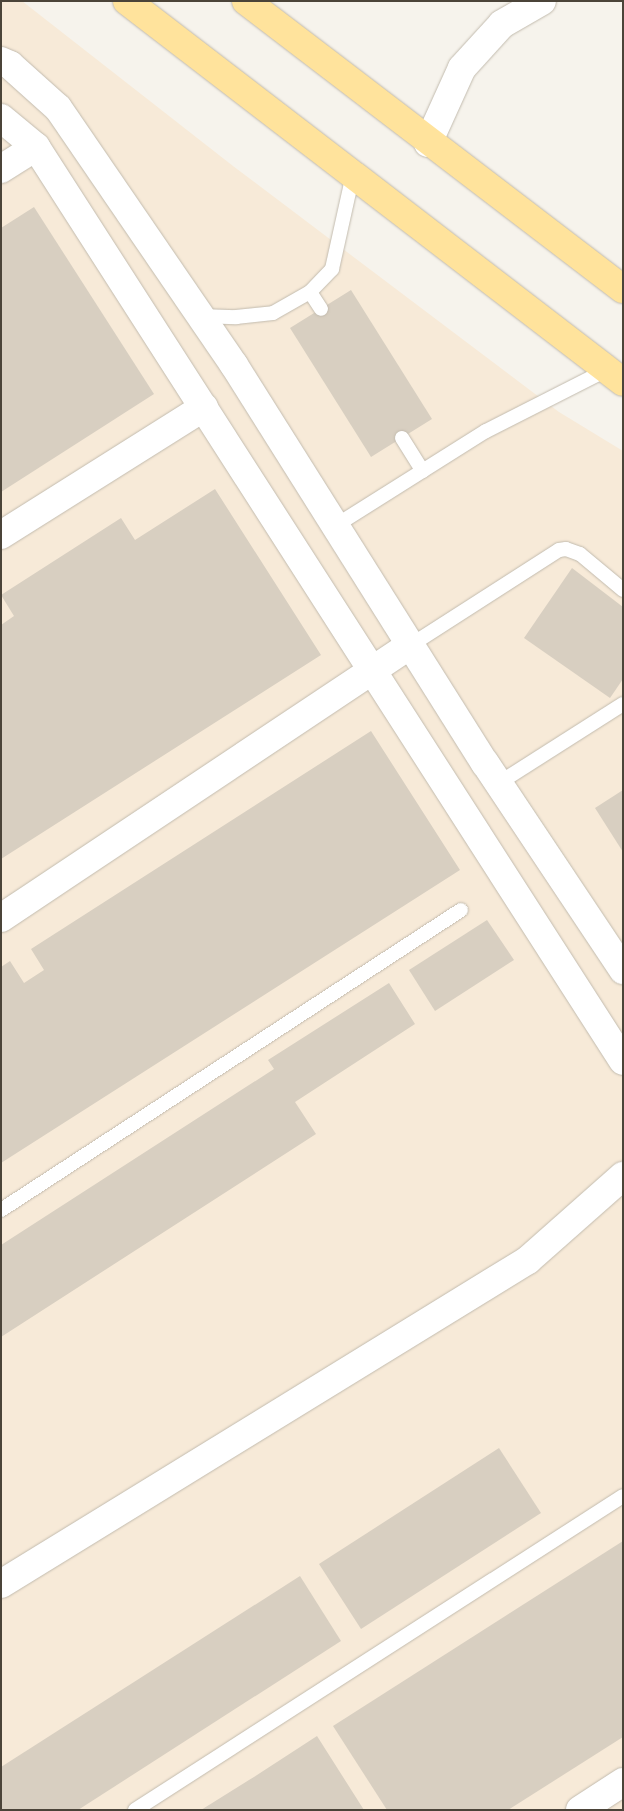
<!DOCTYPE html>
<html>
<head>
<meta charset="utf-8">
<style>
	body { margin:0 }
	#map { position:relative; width:624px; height:1811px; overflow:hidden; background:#f6f3ec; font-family:Barlow,sans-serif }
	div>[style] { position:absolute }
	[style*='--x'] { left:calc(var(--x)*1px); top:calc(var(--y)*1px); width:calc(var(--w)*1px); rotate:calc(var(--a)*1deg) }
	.commercial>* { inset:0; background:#f7ead8 }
	.building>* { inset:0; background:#d8cfc1 }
	.roads { filter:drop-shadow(0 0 1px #c2bbae) drop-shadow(0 0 1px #c2bbae) }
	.lane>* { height:14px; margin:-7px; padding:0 7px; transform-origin:7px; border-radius:7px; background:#fff }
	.street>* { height:28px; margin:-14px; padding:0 14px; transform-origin:14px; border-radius:14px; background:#fff }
	.primary>* { height:28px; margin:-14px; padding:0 14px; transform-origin:14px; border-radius:14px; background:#ffe39c }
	span { translate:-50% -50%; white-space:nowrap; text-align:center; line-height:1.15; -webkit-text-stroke:4px #fff; paint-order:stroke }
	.frame { position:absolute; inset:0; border:2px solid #4b4439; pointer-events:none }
</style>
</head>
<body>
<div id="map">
	<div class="commercial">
		<i style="clip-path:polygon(1px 1px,22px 1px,233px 166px,559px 412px,623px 451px,623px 1810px,1px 1810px)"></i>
	</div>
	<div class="building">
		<i style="clip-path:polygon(34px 207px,154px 394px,1px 492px,1px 228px)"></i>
		<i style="clip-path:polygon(351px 290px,432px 419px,371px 457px,290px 328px)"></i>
		<i style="clip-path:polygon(215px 489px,321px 655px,1px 859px,1px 625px,14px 616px,1px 595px,121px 518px,135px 540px)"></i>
		<i style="clip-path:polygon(572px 568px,623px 607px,623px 679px,610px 698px,524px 638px)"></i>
		<i style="clip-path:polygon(371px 731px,460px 870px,1px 1163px,1px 967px,10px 961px,24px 983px,44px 970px,31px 949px)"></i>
		<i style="clip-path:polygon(623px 790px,623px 852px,595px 808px)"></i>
		<i style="clip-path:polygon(487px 920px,514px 960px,435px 1011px,409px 970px)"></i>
		<i style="clip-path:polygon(389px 983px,415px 1024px,295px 1102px,316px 1134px,1px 1337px,1px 1245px,274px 1069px,268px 1060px)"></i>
		<i style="clip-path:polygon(499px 1448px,541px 1513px,361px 1629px,319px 1564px)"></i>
		<i style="clip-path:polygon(623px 1541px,623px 1737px,508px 1810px,387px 1810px,333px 1726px)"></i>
		<i style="clip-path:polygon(300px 1576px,341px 1641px,78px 1810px,2px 1810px,1px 1767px)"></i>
		<i style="clip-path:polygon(317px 1736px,364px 1810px,201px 1810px,257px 1775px)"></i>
	</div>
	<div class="roads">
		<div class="lane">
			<i style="--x:310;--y:292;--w:20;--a:57"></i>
			<i style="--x:200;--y:316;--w:36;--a:2"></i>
			<i style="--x:236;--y:317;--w:37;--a:-6"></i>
			<i style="--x:273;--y:313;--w:43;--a:-29.6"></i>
			<i style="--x:310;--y:292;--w:32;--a:-46"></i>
			<i style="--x:332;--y:269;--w:97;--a:-77.5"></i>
			<i style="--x:402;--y:438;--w:39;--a:58"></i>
			<i style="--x:335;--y:526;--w:178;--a:-32.2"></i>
			<i style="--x:486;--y:431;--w:135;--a:-26.9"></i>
			<i style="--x:411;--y:645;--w:176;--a:-32.7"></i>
			<i style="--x:559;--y:550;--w:7;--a:-8"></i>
			<i style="--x:566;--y:549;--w:15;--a:20"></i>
			<i style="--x:580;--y:554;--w:56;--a:39.9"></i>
			<i style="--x:499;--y:783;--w:147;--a:-32.5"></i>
			<i style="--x:1;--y:1210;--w:549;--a:-33.11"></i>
			<i style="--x:135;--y:1810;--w:580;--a:-32.76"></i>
		</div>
		<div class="street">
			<i style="--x:1;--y:61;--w:10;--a:24"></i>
			<i style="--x:10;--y:65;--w:64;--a:41.9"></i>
			<i style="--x:58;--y:108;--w:311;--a:55.6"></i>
			<i style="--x:234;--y:365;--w:471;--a:57.8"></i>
			<i style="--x:485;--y:763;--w:249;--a:56.3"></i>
			<i style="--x:1;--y:118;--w:45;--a:39.6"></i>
			<i style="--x:36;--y:147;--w:1086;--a:57.29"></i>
			<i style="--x:428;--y:143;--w:82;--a:-65.6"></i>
			<i style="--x:462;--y:68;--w:59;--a:-47.7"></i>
			<i style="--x:502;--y:24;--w:46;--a:-29.9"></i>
			<i style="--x:1;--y:169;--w:41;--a:-32.2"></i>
			<i style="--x:1;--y:535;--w:240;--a:-32.2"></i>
			<i style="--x:1;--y:918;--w:493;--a:-33.7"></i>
			<i style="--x:1;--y:1584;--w:619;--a:-31.58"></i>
			<i style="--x:528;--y:1260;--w:127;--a:-41.5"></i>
			<i style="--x:580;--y:1810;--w:51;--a:-33.1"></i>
		</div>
		<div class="primary">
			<i style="--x:127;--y:1;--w:625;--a:37.53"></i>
			<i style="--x:246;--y:1;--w:474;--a:37.4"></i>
		</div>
	</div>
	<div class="frame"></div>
</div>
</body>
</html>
